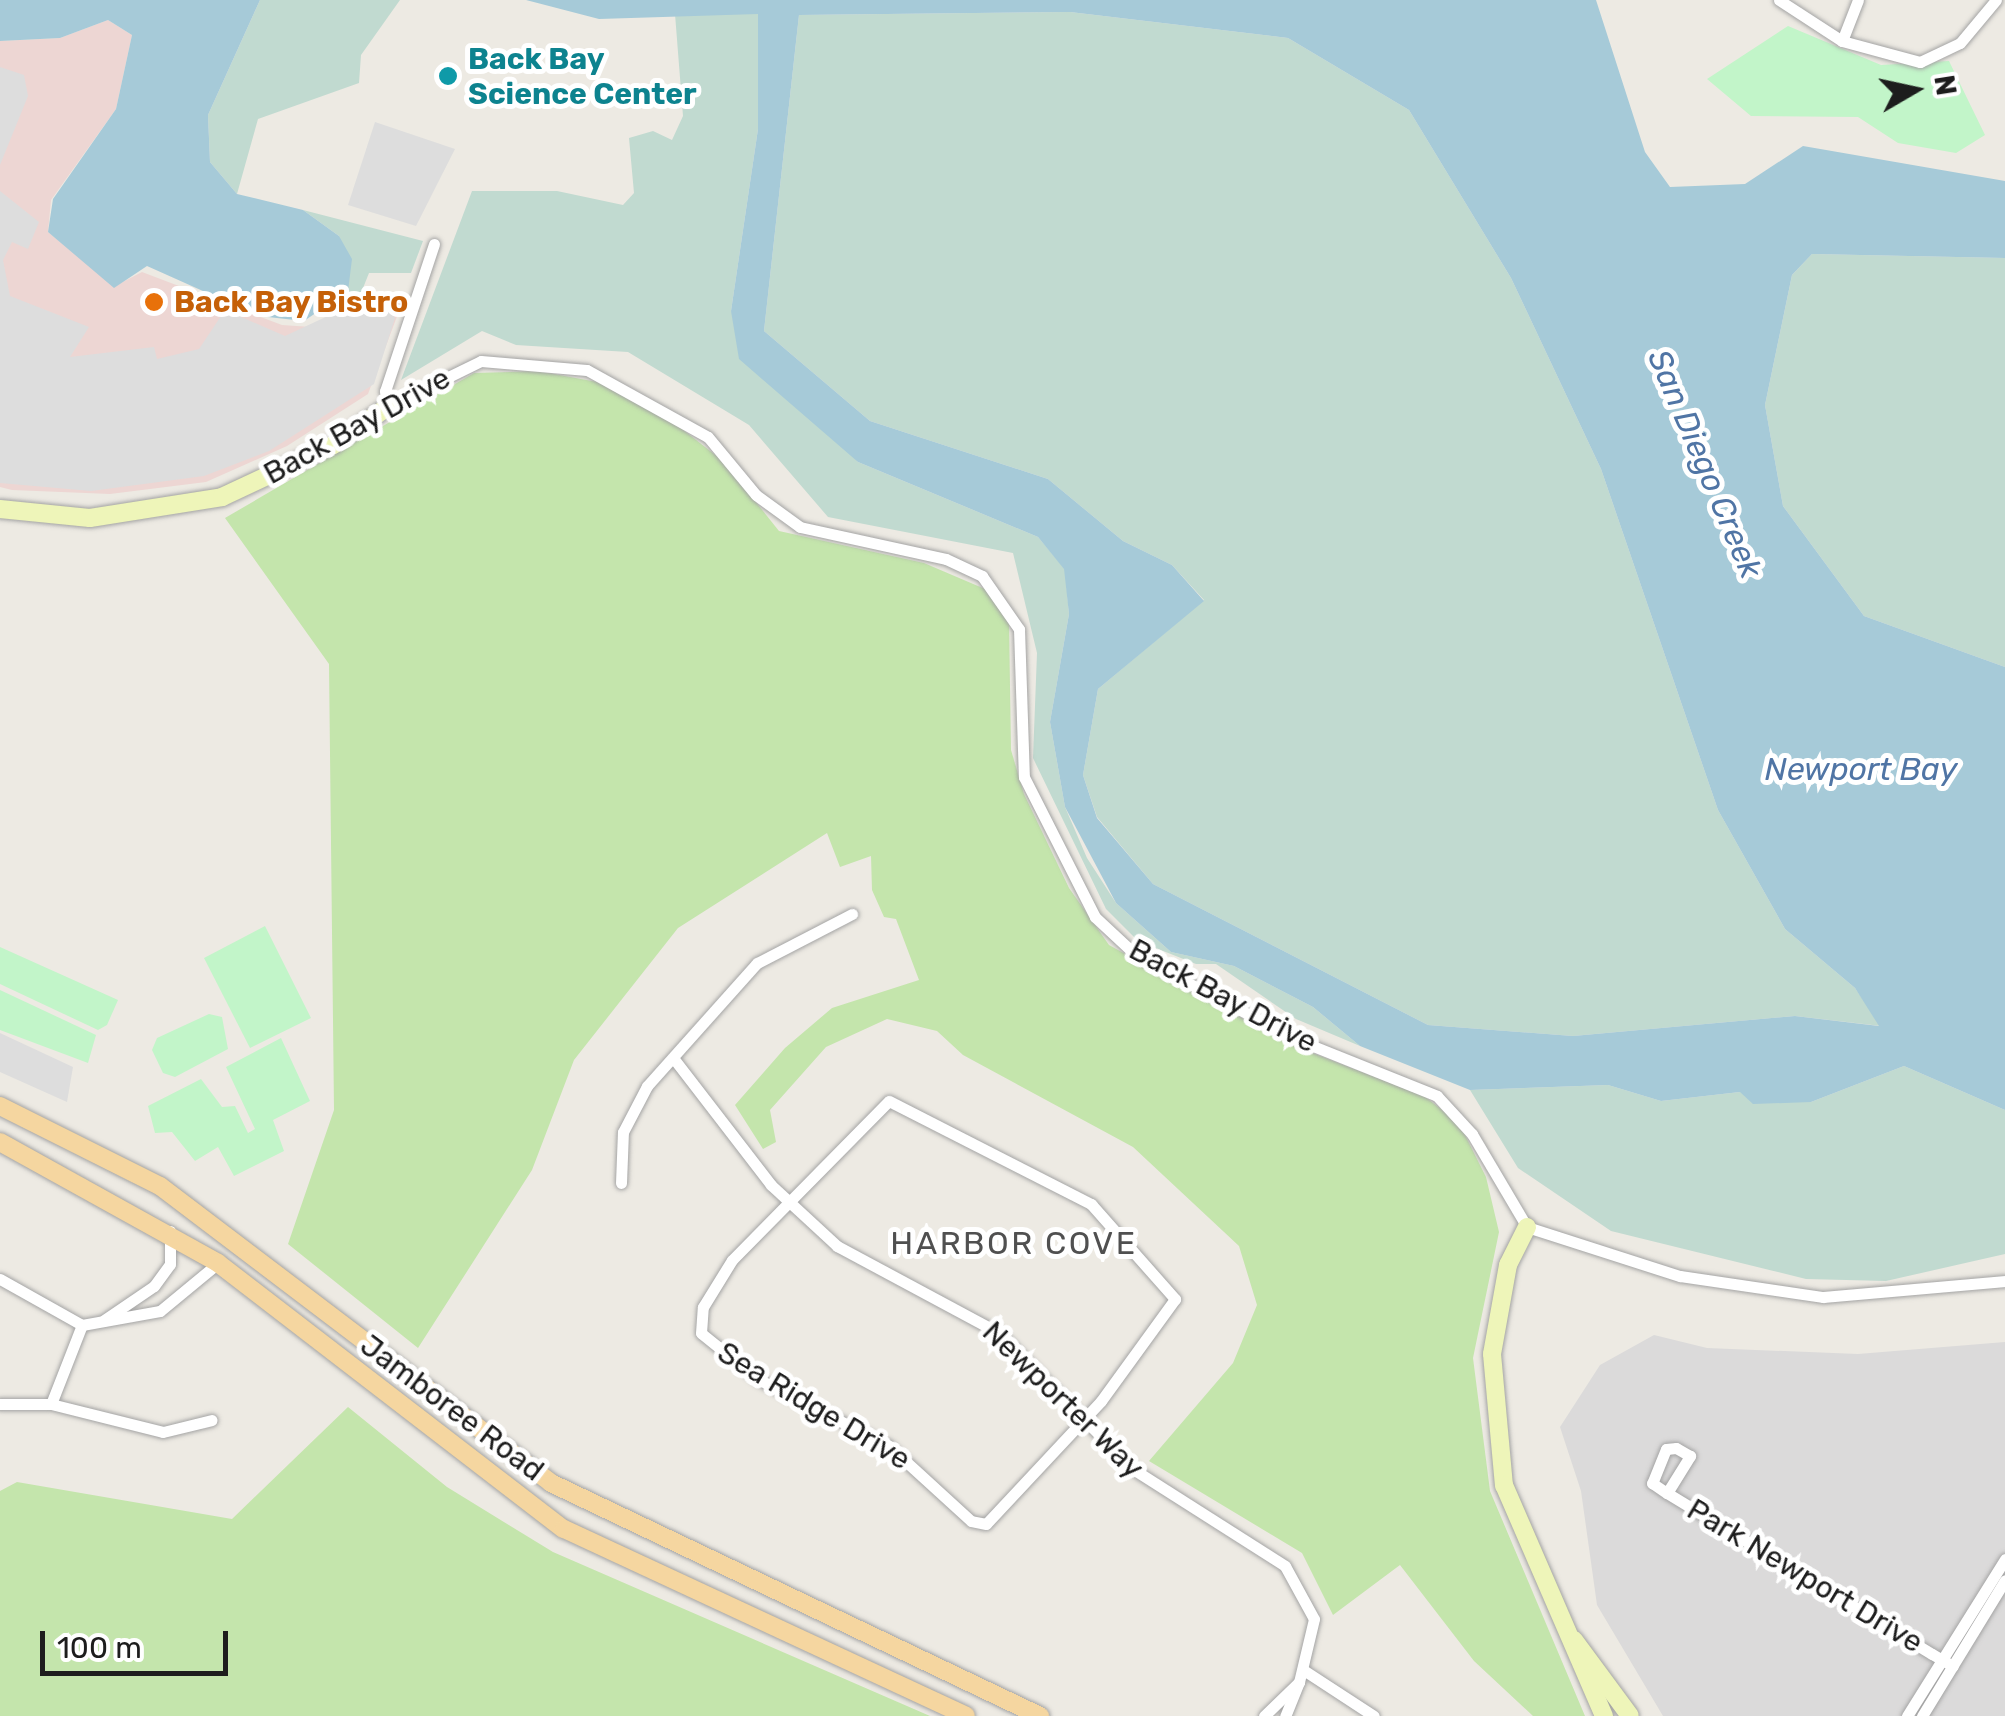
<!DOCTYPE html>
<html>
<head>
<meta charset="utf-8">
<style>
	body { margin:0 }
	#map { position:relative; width:2005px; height:1716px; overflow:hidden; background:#edeae3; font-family:Rubik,sans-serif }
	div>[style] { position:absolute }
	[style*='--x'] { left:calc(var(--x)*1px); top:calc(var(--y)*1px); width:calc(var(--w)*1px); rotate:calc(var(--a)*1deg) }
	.residential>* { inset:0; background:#dbdada }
	.commercial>* { inset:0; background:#edd6d3 }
	.grass>* { inset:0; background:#c4e5ac }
	.wetland>* { inset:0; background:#c1dad0 }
	.park>* { inset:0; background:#c2f5c9 }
	.parking>* { inset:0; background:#ddd }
	.water>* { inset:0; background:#a6cad8 }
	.roads { filter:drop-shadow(0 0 2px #a4a4a4) drop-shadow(0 0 2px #a4a4a4) }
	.street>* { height:11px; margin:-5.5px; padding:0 5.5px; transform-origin:5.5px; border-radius:5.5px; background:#fff }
	.secondary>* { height:18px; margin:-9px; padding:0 9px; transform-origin:9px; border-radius:9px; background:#eef5b9 }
	.primary>* { height:18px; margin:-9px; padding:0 9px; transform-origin:9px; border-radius:9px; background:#f5d6a0 }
	.dots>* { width:28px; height:28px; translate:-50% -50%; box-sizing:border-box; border:5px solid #fff; border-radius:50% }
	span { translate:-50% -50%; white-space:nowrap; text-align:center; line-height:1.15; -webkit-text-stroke:10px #fff; paint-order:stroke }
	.culture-label { font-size:30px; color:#0d838f; font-weight:700 }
	.left { translate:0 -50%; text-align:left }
	.food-label { font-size:30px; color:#c56008; font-weight:700 }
	.street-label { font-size:30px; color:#1d1d1d }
	.water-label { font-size:32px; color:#5075a5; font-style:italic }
	.neighbourhood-label { font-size:32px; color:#505050; letter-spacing:2.5px }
	.north { position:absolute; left:1865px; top:40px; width:100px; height:100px; -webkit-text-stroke:8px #fff; paint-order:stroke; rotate:81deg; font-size:28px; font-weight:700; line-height:40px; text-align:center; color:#1d1d1d }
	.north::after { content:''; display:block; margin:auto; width:35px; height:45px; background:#1d1d1d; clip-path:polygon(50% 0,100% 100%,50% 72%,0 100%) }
	.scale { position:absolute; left:40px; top:1631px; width:188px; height:45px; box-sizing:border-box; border:5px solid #1d1d1d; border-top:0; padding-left:12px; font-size:30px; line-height:35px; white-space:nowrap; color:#1d1d1d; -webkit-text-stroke:8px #fff; paint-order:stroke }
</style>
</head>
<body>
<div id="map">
	<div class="residential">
		<i style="clip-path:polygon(1654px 1335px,1707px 1348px,1858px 1354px,2005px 1342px,2005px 1716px,1663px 1716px,1597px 1605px,1581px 1491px,1560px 1427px,1600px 1365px)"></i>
	</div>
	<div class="commercial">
		<i style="clip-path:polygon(108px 20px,132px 35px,116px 109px,51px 200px,48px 232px,115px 286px,142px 272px,282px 325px,326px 328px,375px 291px,405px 295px,368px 394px,287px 446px,206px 482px,110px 494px,12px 490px,0 487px,0 41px,60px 38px)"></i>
	</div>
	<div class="grass">
		<i style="clip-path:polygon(538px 371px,608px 384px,682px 429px,723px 461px,779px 531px,924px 563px,985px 589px,1009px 622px,1011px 750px,1024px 794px,1069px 888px,1109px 945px,1289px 1044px,1424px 1096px,1459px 1123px,1486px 1177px,1499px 1232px,1473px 1358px,1490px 1491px,1585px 1716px,1533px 1716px,1474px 1661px,1400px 1565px,1333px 1615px,1302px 1553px,1149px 1461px,1233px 1363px,1257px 1305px,1239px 1246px,1133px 1147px,963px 1055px,937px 1031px,887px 1019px,826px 1047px,770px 1110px,776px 1142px,763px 1149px,735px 1105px,785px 1048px,832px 1008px,919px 980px,896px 919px,884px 917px,872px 890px,871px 856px,840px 867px,827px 833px,678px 928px,574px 1060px,532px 1170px,418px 1348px,288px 1244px,334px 1110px,329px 664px,225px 518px,474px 373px)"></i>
		<i style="clip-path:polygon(348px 1407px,447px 1487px,553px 1552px,930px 1716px,0 1716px,0 1491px,17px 1482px,232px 1519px)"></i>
	</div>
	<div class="wetland">
		<i style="clip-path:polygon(260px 0,400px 0,361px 55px,359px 83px,258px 119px,237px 194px,210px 162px,208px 115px)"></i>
		<i style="clip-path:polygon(1070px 12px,1288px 38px,1409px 110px,1511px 278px,1601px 469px,1718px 810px,1785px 929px,1855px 988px,1881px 1026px,1795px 1016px,1573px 1036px,1428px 1025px,1153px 884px,1097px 817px,1083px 775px,1098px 689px,1204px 600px,1172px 565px,1123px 541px,1048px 479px,870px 421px,764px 331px,799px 15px)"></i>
		<i style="clip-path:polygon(675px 14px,758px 14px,758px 129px,731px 311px,858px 462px,1038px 537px,1065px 569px,1069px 614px,1050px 722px,1065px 807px,1087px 858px,1116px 903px,1171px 952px,1234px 966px,1313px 1007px,1360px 1046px,1296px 1019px,1216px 964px,1196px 964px,1138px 941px,1106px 909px,1033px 758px,1037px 653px,1013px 553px,828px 517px,749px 425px,628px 352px,516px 345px,482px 331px,401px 380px,472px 191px,557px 191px,623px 205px,634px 193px,629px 138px,653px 131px,672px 140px,683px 116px)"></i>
		<i style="clip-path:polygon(303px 210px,423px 241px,411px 273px,369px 273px,359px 298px,335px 312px,348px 291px,339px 236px)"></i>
		<i style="clip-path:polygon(1812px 254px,2005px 258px,2005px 667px,1864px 616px,1783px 506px,1765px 405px,1792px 275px)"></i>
		<i style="clip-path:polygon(1904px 1066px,2005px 1110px,2005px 1254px,1886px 1281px,1806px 1279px,1611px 1231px,1518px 1168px,1470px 1090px,1608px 1085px,1661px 1101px,1740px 1092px,1811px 1102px)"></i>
	</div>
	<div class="park">
		<i style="clip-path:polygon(1788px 26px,1881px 65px,1949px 61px,1985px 135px,1956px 153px,1898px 143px,1858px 117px,1751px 116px,1707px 79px)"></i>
		<i style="clip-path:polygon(265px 926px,311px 1018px,250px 1048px,204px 958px)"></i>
		<i style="clip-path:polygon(0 947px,118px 1000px,107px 1025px,98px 1030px,0 984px)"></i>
		<i style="clip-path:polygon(0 990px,96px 1035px,88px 1063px,0 1030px)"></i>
		<i style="clip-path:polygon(209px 1014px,222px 1017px,228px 1049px,175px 1077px,163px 1073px,152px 1050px,157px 1038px)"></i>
		<i style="clip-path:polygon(281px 1038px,310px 1101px,273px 1120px,284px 1151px,234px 1176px,218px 1147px,195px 1161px,172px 1132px,155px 1133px,148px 1106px,201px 1079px,222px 1107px,235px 1106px,248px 1133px,255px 1129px,226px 1067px)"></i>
	</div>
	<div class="parking">
		<i style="clip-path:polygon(0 67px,24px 75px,28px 96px,0 165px)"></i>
		<i style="clip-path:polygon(375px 122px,455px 149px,416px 226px,348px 205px)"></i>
		<i style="clip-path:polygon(0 191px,39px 222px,28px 249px,12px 242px,3px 260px,10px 296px,89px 327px,70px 357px,154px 347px,157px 359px,199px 349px,225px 310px,285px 336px,377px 293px,395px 318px,374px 384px,269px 451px,204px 476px,91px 491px,0 483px)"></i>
		<i style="clip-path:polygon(0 1033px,73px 1067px,67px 1102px,0 1072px)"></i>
	</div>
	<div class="water">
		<i style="clip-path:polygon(0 0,260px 0,208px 115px,210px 162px,237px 194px,303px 210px,339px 236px,352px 259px,348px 291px,304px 321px,259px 316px,147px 266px,114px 288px,48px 232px,53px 199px,116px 109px,132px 35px,108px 20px,60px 38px,0 41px)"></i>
		<i style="clip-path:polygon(evenodd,526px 0,1596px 0,1645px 152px,1670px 187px,1745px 184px,1803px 146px,2005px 181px,2005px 258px,1812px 254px,1792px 275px,1765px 405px,1783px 506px,1864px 616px,2005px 667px,2005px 1110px,1904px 1066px,1811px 1102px,1753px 1104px,1740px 1092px,1661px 1101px,1608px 1085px,1470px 1090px,1360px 1046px,1313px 1007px,1234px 966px,1171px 952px,1116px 903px,1065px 807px,1050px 722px,1069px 614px,1064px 569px,1038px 537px,858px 462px,739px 359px,731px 311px,758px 129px,758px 14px,599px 19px,526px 0,1070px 12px,1288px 38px,1409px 110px,1511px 278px,1601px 469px,1718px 810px,1785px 929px,1855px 988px,1879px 1026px,1795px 1016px,1573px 1036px,1428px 1025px,1153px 884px,1097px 818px,1083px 775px,1098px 689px,1204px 601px,1172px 565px,1123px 541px,1048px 479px,870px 421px,764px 331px,799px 15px,1070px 12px)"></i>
	</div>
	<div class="roads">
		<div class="street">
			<i style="--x:1779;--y:0;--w:75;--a:33.1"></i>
			<i style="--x:1842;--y:41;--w:81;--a:15.1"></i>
			<i style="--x:1920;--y:62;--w:44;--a:-25.4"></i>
			<i style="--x:1960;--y:43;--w:56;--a:-50.1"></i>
			<i style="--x:1842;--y:41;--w:44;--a:-68.7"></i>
			<i style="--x:434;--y:244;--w:155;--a:108.4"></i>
			<i style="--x:385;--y:391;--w:16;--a:75"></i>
			<i style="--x:389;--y:406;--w:102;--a:-26.1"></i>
			<i style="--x:481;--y:361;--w:106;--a:4.9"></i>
			<i style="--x:587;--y:370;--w:138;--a:29"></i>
			<i style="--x:708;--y:437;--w:75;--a:50.4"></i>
			<i style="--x:756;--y:495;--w:54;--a:36"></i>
			<i style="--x:800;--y:527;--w:149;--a:12.4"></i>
			<i style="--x:946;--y:559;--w:40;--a:25"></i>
			<i style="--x:982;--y:576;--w:65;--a:55.1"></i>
			<i style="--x:1019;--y:629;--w:148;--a:88.1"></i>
			<i style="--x:1024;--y:777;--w:157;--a:63.1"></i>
			<i style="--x:1095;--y:917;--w:59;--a:42.9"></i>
			<i style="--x:1138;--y:957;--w:180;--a:27.4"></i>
			<i style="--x:1298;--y:1040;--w:150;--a:21.9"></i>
			<i style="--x:1437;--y:1096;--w:52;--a:47.4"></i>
			<i style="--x:1472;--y:1134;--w:108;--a:59.4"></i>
			<i style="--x:1527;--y:1227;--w:161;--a:17.8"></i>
			<i style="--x:1680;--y:1276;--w:145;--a:8.4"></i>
			<i style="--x:1823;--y:1297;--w:183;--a:-5"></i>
			<i style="--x:674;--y:1059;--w:159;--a:52.4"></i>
			<i style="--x:771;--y:1185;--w:90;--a:42.7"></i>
			<i style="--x:837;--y:1246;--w:184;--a:28.2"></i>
			<i style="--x:999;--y:1333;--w:191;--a:45.4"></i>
			<i style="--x:1133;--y:1469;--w:180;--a:32.5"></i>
			<i style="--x:1285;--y:1566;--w:60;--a:61.3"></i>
			<i style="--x:1314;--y:1619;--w:65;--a:103.4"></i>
			<i style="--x:889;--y:1101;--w:227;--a:27"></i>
			<i style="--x:1091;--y:1204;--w:127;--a:48.5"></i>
			<i style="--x:1175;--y:1299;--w:126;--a:126"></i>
			<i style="--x:1101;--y:1401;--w:168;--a:133.1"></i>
			<i style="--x:986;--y:1524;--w:15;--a:-169"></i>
			<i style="--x:971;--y:1521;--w:111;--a:-137.6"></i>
			<i style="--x:889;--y:1446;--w:147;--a:-152.9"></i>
			<i style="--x:758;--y:1379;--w:73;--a:-141.1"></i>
			<i style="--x:701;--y:1333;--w:26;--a:-86"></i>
			<i style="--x:703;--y:1307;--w:55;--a:-58.3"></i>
			<i style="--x:732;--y:1260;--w:223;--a:-45.4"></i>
			<i style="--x:621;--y:1183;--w:51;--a:-87.8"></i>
			<i style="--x:623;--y:1132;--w:52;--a:-62.4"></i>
			<i style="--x:647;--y:1086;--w:165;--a:-48.2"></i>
			<i style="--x:757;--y:963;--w:107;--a:-27.3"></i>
			<i style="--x:0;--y:1279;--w:94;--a:29.3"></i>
			<i style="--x:104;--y:1320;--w:60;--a:-34.2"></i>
			<i style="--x:154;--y:1286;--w:27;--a:-54"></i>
			<i style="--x:170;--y:1264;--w:33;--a:-90"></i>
			<i style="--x:0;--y:1404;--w:51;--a:0"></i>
			<i style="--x:51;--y:1404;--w:115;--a:14"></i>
			<i style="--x:163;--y:1432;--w:50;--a:-13.8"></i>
			<i style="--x:51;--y:1404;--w:85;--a:-68.6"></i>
			<i style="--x:82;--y:1325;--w:79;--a:-10.2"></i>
			<i style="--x:160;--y:1311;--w:75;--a:-39.6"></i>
			<i style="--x:1667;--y:1493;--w:44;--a:-58.1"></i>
			<i style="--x:1690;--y:1456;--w:16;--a:-150"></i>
			<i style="--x:1676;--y:1448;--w:10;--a:174"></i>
			<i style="--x:1666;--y:1449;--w:37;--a:112"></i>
			<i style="--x:1652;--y:1483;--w:18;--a:34"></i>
			<i style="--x:1667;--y:1493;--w:310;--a:31.3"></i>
			<i style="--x:1932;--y:1654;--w:24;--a:30"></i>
			<i style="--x:1305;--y:1671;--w:82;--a:33.1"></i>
			<i style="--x:1264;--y:1716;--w:49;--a:-44.2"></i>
			<i style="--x:1299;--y:1682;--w:37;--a:112"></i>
			<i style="--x:1907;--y:1716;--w:185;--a:-58"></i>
			<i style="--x:1922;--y:1716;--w:159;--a:-58.6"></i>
		</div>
		<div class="secondary">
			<i style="--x:0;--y:509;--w:90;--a:5.7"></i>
			<i style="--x:90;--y:518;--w:134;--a:-9"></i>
			<i style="--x:222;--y:497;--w:123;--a:-25.1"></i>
			<i style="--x:333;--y:445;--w:68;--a:-34.9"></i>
			<i style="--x:1527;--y:1227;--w:42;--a:116.6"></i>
			<i style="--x:1508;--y:1265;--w:90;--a:100.2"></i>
			<i style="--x:1492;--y:1354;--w:132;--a:84.8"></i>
			<i style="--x:1504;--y:1485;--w:252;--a:66.6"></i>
			<i style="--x:1574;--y:1640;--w:94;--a:53.6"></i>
		</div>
		<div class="primary">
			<i style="--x:0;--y:1106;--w:179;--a:26.6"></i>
			<i style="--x:160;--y:1186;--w:491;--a:37.2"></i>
			<i style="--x:551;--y:1483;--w:542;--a:25.48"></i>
			<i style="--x:0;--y:1142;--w:249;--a:29"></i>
			<i style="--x:218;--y:1263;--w:436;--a:37.6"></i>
			<i style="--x:564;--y:1529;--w:443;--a:24.9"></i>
		</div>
	</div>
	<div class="dots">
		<i style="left:448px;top:76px;background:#0f9aa8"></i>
		<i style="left:154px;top:302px;background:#e8710a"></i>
	</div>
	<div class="culture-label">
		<span class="left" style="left:468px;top:76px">Back Bay<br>Science Center</span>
	</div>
	<div class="food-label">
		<span class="left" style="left:174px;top:302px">Back Bay Bistro</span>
	</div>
	<div class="street-label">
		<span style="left:357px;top:426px;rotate:-29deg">Back Bay Drive</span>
		<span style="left:1223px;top:996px;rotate:28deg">Back Bay Drive</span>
		<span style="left:1063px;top:1400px;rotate:44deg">Newporter Way</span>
		<span style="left:814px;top:1406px;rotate:31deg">Sea Ridge Drive</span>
		<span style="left:452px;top:1408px;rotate:37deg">Jamboree Road</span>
		<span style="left:1805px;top:1576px;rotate:31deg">Park Newport Drive</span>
	</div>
	<div class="water-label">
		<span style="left:1705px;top:464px;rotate:67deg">San Diego Creek</span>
		<span style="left:1861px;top:769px">Newport Bay</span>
	</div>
	<div class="neighbourhood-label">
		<span style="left:1014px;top:1243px">HARBOR COVE</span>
	</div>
	<div class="north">N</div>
	<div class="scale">100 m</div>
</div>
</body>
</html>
